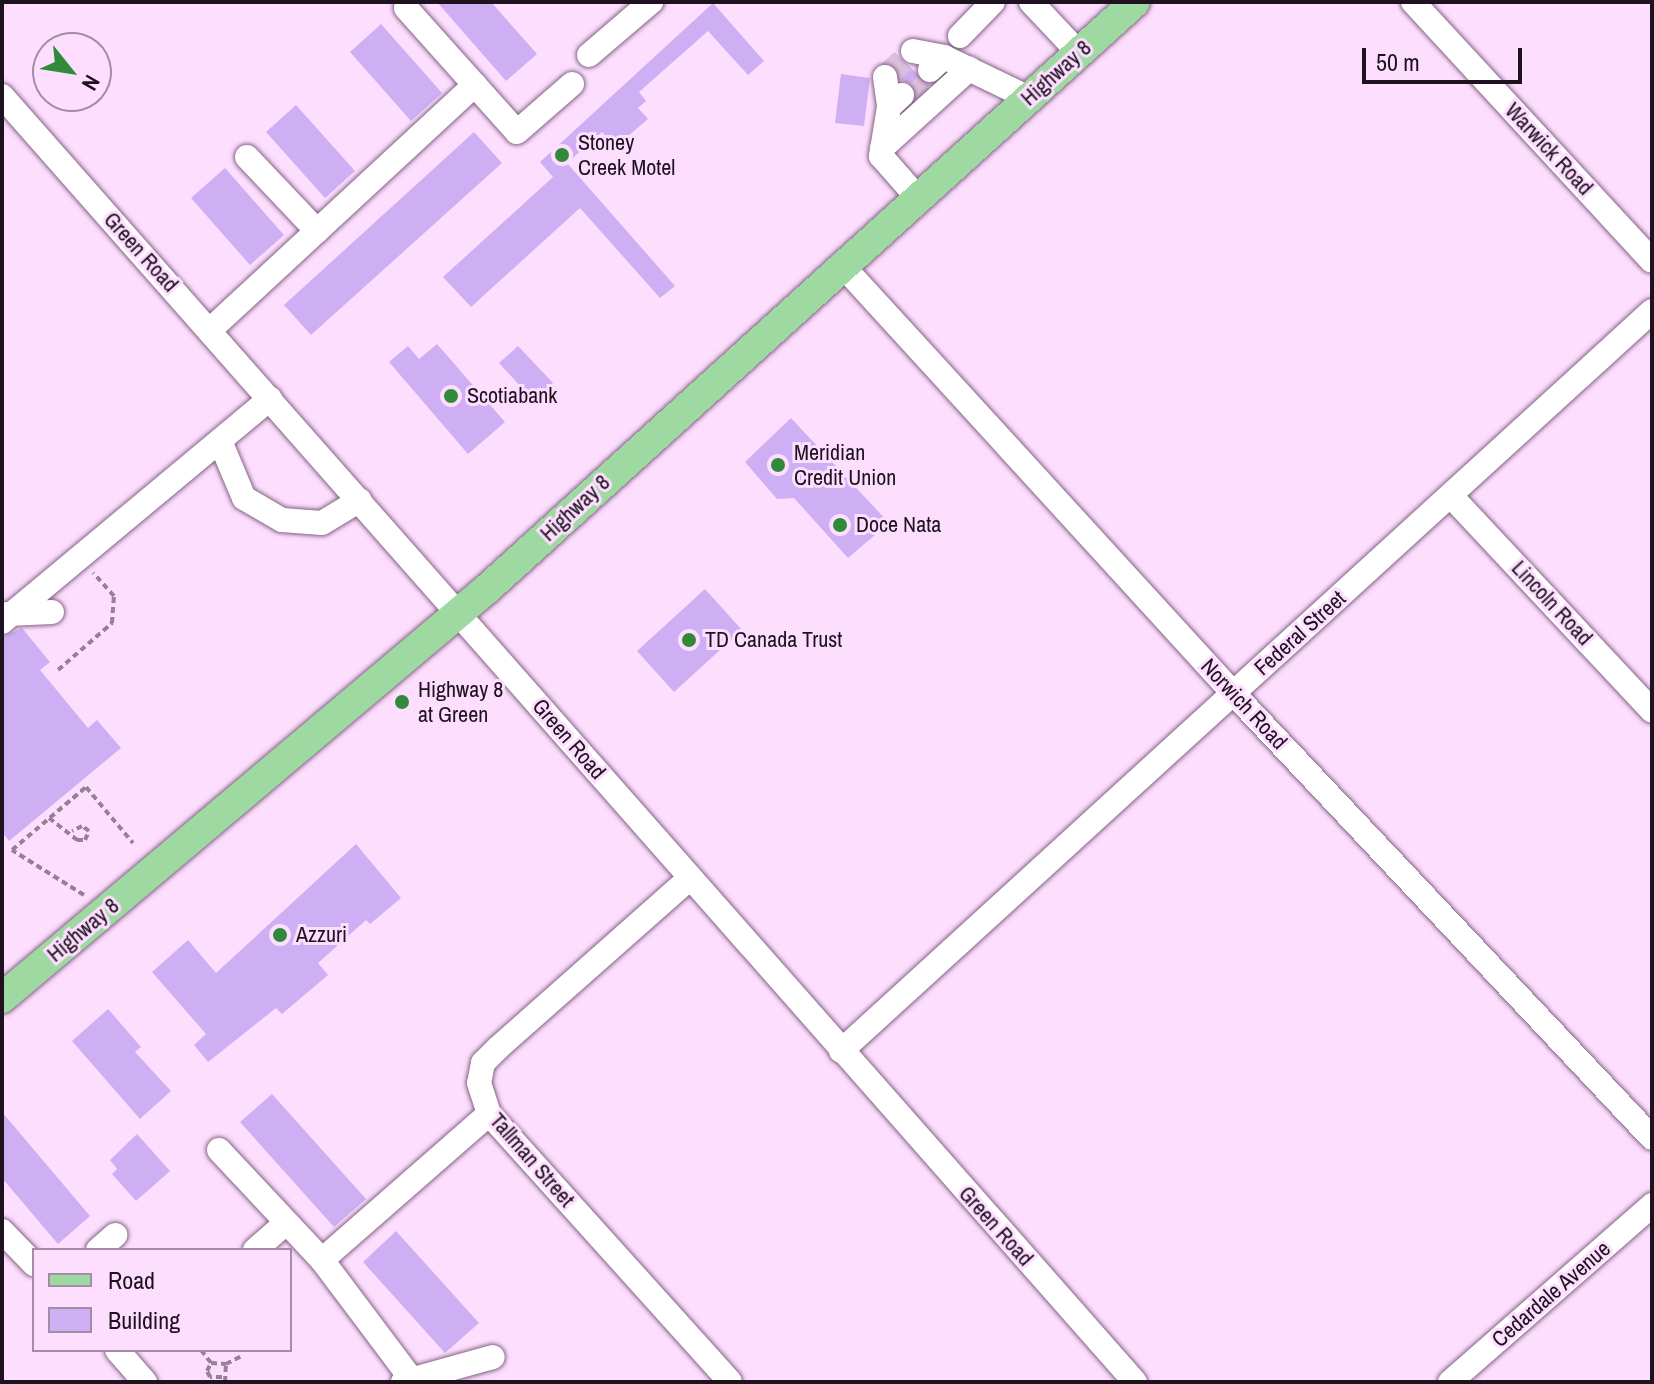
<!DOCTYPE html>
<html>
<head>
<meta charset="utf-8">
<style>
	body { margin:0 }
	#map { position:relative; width:1654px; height:1384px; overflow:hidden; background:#fddefe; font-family:"Archivo Narrow",sans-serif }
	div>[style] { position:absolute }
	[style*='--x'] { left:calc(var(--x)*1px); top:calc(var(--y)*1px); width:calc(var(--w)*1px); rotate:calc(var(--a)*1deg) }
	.building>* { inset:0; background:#ceaff3 }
	.minor-tunnel>* { height:24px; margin-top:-12px; transform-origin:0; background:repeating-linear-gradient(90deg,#dcbfdd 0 24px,transparent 0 36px) }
	.path>* { height:4px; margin-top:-2px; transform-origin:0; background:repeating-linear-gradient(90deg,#967f97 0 6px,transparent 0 10px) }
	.roads { filter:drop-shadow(0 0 2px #846386) drop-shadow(0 0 2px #846386) }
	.minor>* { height:24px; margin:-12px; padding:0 12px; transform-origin:12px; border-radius:12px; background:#fff }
	.major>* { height:30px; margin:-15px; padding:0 15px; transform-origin:15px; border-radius:15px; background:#9ed9a2 }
	.dots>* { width:22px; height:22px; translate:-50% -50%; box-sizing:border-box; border:4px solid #fddefe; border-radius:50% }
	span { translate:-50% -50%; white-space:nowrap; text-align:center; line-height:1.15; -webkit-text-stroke:6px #fddefe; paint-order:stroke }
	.street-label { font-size:22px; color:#1f1220 }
	.poi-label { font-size:22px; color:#1f1220 }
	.left { translate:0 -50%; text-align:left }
	.frame { position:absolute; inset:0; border:4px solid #1f1220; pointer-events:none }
	.legend { position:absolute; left:32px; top:1248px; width:260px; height:104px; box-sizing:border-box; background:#fddefe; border:2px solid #a48ca5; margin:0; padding:10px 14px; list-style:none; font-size:24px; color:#1f1220 }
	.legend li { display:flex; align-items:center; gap:16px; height:40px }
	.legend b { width:40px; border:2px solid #a48ca5 }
	.north { position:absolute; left:32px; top:32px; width:80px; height:80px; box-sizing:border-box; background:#fddefe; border:2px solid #a48ca5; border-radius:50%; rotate:120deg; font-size:22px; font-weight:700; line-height:32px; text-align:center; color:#1f1220 }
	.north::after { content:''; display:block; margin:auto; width:28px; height:36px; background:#308a3a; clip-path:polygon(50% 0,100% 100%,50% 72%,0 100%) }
	.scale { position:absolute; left:1362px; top:48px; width:160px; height:36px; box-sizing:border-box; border:4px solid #1f1220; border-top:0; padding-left:10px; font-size:24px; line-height:28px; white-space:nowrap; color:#1f1220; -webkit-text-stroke:6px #fddefe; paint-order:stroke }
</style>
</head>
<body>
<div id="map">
	<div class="building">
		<i style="clip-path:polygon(437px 2px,491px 2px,537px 54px,506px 81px)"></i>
		<i style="clip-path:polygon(713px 3px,764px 61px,748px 75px,708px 31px,639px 92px,646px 101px,638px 108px,648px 119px,615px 147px,602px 132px,567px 163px,675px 286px,660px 298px,580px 208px,471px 307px,443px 277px,553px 177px,540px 162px)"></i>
		<i style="clip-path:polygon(381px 24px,442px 93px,411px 121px,350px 52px)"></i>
		<i style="clip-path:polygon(900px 58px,930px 85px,917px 96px,913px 85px,901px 80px,893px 64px)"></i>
		<i style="clip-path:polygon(841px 74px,870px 78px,864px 126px,835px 123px)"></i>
		<i style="clip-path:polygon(296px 105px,355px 171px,325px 198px,266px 132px)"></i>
		<i style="clip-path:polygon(474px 132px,502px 163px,311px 335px,284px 305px)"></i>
		<i style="clip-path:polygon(225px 168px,284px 235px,250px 265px,191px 198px)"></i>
		<i style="clip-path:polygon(437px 344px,505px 422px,468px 454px,389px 362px,408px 346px,419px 359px)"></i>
		<i style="clip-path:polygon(518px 346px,553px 383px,534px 401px,499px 363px)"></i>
		<i style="clip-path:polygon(791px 418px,889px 523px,848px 558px,794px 498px,777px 499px,745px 462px)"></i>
		<i style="clip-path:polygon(705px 589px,742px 630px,674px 692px,637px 651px)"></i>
		<i style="clip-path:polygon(22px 628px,50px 662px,40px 670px,88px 728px,97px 720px,121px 748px,9px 841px,2px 832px,2px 637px)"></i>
		<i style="clip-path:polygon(356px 844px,401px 898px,370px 924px,366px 920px,318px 963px,328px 975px,282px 1014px,276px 1008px,208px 1062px,194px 1045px,206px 1034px,152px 972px,188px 940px,216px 973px)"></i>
		<i style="clip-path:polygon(108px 1009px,141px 1047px,135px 1052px,171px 1091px,140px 1119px,72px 1041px)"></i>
		<i style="clip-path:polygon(272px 1094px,366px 1199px,334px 1227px,240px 1122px)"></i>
		<i style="clip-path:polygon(2px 1112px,90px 1216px,58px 1244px,2px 1178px)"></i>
		<i style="clip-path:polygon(137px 1134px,170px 1171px,136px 1201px,112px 1174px,117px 1169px,110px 1160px)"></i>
		<i style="clip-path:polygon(396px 1231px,479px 1323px,445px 1353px,363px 1262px)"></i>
	</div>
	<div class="minor-tunnel">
		<i style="--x:885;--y:77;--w:38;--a:-43"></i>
		<i style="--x:908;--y:102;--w:38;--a:-43"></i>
	</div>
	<div class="path">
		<i style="--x:58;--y:670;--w:72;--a:-41"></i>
		<i style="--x:112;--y:623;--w:27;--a:-86"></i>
		<i style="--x:114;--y:596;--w:31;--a:-132"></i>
		<i style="--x:49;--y:818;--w:36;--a:38"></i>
		<i style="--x:77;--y:840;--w:8;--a:0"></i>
		<i style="--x:85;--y:840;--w:10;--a:-66"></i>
		<i style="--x:89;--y:831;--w:9;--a:-144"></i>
		<i style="--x:82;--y:826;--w:11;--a:153"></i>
		<i style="--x:84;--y:895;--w:85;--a:-148"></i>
		<i style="--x:12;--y:850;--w:97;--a:-40.4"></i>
		<i style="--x:86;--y:787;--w:73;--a:50"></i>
		<i style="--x:201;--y:1350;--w:16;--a:52"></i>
		<i style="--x:222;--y:1377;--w:12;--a:180"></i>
		<i style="--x:210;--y:1377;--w:7;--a:-117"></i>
		<i style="--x:207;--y:1371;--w:9;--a:-63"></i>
		<i style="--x:211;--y:1363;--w:15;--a:4"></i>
		<i style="--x:225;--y:1382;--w:18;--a:-87"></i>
		<i style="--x:226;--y:1364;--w:16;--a:-27"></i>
	</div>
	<div class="roads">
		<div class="minor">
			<i style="--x:1031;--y:2;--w:70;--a:46.7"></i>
			<i style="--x:1413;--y:2;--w:352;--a:47.3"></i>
			<i style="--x:406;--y:8;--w:166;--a:48.2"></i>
			<i style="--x:517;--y:132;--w:73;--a:-41.1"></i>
			<i style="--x:960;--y:36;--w:47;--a:-45.9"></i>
			<i style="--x:913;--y:51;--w:32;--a:11"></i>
			<i style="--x:589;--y:55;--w:82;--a:-40.5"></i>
			<i style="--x:930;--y:70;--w:19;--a:-43"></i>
			<i style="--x:944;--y:57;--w:94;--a:25.8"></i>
			<i style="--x:885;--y:77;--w:30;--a:82"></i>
			<i style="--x:902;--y:95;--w:18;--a:137"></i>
			<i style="--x:889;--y:107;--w:50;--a:99.3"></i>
			<i style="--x:881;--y:156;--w:55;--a:48.7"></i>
			<i style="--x:2;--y:96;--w:1714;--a:48.62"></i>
			<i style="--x:882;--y:148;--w:118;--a:-42.2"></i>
			<i style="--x:247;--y:157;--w:102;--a:46.6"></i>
			<i style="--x:841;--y:264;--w:581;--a:47.58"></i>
			<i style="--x:1233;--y:693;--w:611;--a:46.72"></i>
			<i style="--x:210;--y:330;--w:361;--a:-42.8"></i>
			<i style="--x:220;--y:441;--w:62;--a:67.2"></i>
			<i style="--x:244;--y:498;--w:44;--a:30.1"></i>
			<i style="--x:282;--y:520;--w:40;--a:4.3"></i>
			<i style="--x:322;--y:523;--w:44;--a:-31.2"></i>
			<i style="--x:1451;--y:496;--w:294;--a:46.9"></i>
			<i style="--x:8;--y:614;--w:44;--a:-2.6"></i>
			<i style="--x:2;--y:622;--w:349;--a:-39.8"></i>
			<i style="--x:690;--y:878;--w:256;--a:138.5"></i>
			<i style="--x:498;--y:1048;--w:21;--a:135"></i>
			<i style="--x:483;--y:1063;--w:20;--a:101"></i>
			<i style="--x:479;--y:1083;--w:33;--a:72"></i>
			<i style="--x:489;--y:1114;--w:360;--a:48"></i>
			<i style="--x:841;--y:1051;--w:1098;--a:-42.38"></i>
			<i style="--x:219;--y:1150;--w:151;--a:46.9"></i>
			<i style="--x:322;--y:1260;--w:150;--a:53.1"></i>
			<i style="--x:2;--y:1231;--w:46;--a:45.9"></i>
			<i style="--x:98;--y:1250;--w:23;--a:-41"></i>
			<i style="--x:255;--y:1250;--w:41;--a:-41.1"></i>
			<i style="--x:322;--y:1260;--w:222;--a:-41.2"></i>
			<i style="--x:117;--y:1350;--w:43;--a:48.8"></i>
			<i style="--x:403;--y:1382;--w:93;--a:-15.5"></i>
			<i style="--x:1450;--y:1382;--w:269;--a:-41.2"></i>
		</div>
		<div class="major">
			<i style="--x:2;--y:998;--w:634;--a:-40.14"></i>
			<i style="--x:487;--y:589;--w:874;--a:-42.17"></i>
		</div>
	</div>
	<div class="dots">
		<i style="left:562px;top:155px;background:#308a3a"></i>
		<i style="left:451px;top:396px;background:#308a3a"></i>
		<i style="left:778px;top:465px;background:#308a3a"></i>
		<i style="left:840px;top:525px;background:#308a3a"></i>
		<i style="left:689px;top:640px;background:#308a3a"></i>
		<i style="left:402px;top:702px;background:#308a3a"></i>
		<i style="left:280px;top:935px;background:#308a3a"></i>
	</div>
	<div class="street-label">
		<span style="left:1056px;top:73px;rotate:-42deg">Highway 8</span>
		<span style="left:1549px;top:149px;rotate:47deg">Warwick Road</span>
		<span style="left:141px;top:252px;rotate:48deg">Green Road</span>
		<span style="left:575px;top:508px;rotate:-43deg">Highway 8</span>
		<span style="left:1552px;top:603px;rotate:47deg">Lincoln Road</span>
		<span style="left:1300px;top:633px;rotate:-42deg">Federal Street</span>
		<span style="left:1244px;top:704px;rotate:47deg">Norwich Road</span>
		<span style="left:569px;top:739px;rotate:49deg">Green Road</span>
		<span style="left:83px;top:930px;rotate:-40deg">Highway 8</span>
		<span style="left:532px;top:1160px;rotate:49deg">Tallman Street</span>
		<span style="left:996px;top:1226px;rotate:48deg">Green Road</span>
		<span style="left:1551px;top:1294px;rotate:-41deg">Cedardale Avenue</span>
	</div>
	<div class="poi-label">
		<span class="left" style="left:578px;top:155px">Stoney<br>Creek Motel</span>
		<span class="left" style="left:467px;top:396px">Scotiabank</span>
		<span class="left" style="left:794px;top:465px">Meridian<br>Credit Union</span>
		<span class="left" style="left:856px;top:525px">Doce Nata</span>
		<span class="left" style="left:705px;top:640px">TD Canada Trust</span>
		<span class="left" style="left:418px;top:702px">Highway 8<br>at Green</span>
		<span class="left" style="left:296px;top:935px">Azzuri</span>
	</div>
	<div class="frame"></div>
	<ul class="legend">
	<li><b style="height:10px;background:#9ed9a2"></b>Road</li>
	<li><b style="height:22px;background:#ceaff3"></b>Building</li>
	</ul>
	<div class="north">N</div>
	<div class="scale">50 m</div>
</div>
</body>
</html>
